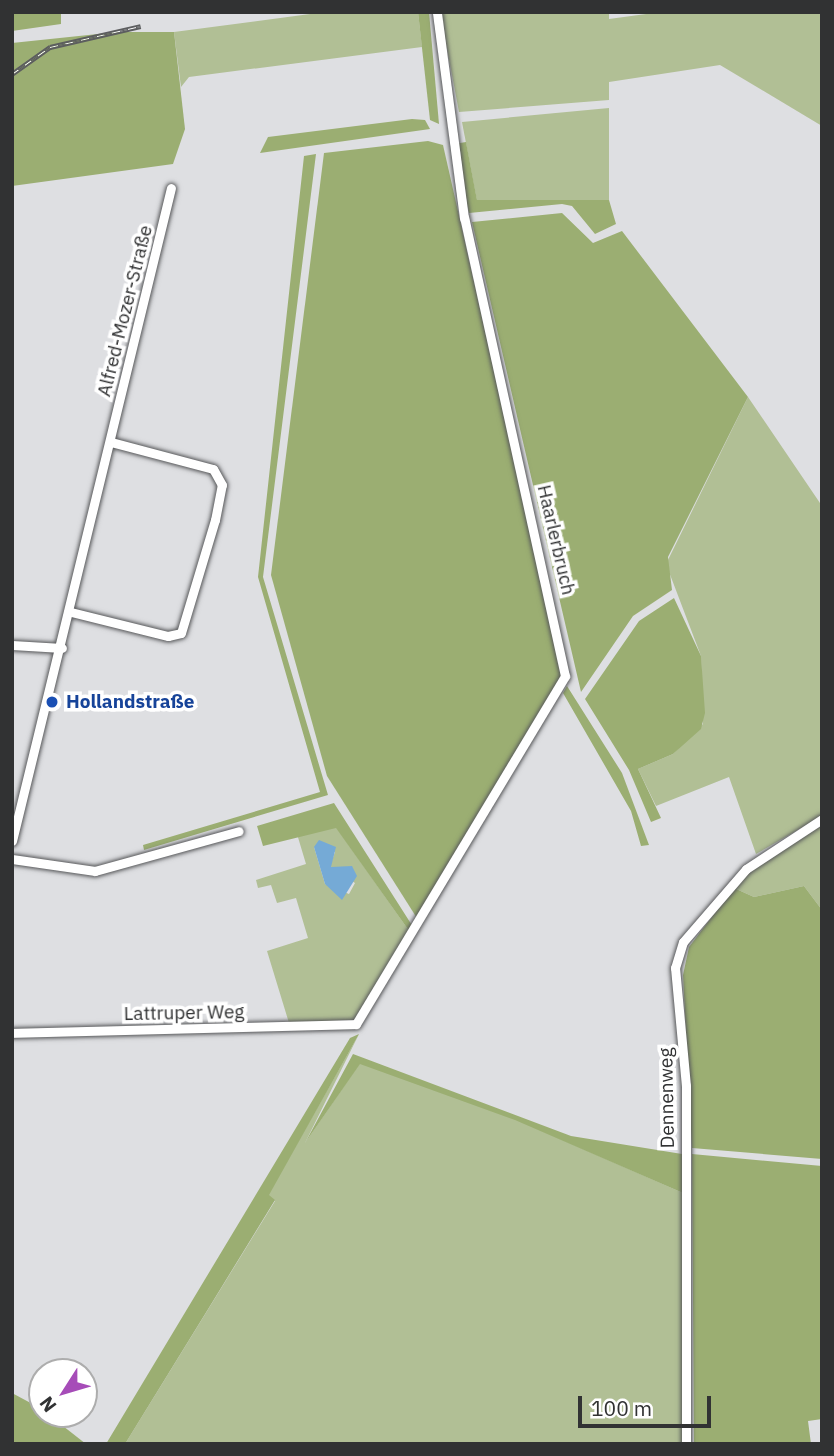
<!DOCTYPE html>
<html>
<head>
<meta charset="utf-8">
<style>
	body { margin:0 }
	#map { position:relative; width:834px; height:1456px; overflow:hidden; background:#dedfe2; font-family:"IBM Plex Sans",sans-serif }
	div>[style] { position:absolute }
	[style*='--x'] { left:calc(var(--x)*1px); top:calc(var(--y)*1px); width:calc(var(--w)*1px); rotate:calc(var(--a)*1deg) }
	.green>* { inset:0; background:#b1bf95 }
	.forest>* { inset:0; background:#9bae72 }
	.water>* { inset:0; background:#75aad6 }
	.roads { filter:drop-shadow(0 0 2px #57585a) drop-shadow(0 0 2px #57585a) }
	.minor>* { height:9px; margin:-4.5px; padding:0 4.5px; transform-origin:4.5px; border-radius:4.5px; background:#fff }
	.rail>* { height:5px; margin-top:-2.5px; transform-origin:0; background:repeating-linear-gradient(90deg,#fff 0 8px,#5c5d5f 0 16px); box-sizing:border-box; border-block:2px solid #5c5d5f }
	.dots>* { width:19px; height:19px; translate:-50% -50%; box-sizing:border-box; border:4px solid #fff; border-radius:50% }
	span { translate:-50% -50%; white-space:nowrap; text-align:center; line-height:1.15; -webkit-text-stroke:7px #fff; paint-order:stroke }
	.street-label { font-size:19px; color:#313233 }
	.transit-label { font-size:19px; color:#164399; font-weight:700 }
	.left { translate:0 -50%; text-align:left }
	.frame { position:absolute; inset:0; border:14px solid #313233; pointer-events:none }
	.north { position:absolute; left:28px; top:1358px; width:70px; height:70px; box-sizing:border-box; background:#fff; border:2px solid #adadad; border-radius:50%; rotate:233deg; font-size:19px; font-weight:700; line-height:28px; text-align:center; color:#313233 }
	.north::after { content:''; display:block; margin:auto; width:24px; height:32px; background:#a64cb8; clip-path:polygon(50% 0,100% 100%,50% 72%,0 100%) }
	.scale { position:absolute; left:578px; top:1396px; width:133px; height:32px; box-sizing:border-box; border:4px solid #313233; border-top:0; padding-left:9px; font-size:21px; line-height:24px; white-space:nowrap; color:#313233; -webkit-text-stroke:5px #fff; paint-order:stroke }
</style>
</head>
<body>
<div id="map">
	<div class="green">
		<i style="clip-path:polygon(325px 12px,418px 12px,422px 47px,189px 77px,181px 87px,174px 32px)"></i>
		<i style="clip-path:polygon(440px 12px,609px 12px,609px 19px,661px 12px,822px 12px,822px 126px,720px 65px,609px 82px,609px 100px,459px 112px)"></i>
		<i style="clip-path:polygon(609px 108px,609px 200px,477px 201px,462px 122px)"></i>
		<i style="clip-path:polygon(748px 397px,822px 506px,822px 816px,756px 854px,729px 777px,656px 806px,638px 769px,673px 754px,703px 724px,701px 656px,666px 564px)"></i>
		<i style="clip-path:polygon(822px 823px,822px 910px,804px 886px,754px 897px,734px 888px,752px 866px)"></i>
		<i style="clip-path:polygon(evenodd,336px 827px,412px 935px,354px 1020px,289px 1023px,267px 951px,308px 938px,296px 898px,277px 903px,271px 885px,258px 888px,256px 880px,306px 864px,297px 834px,336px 827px,314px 847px,335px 852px,330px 866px,355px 883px,349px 894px,325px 884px,314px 847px)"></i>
		<i style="clip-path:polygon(359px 1034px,305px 1143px,360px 1063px,515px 1119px,683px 1193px,682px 1444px,125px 1444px,275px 1201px,268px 1195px)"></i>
	</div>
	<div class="forest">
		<i style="clip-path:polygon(12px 12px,61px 12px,61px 24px,12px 31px)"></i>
		<i style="clip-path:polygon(418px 12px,429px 12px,439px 124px,430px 120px)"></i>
		<i style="clip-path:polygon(117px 32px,174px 32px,185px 129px,173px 164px,12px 186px,12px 43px)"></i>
		<i style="clip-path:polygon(412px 119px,425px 120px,430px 129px,260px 153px,268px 137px)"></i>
		<i style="clip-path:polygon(428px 141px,443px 145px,563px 675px,420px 923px,327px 776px,271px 575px,324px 153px)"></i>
		<i style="clip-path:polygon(466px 142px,477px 200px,609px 200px,616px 224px,595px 234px,572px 206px,562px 204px,469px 213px,454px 144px)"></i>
		<i style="clip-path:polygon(316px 154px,263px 577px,328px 795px,144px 850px,143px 845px,320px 792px,258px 577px,304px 156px)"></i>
		<i style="clip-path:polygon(562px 213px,593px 243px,622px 231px,748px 397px,668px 557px,672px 590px,633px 616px,581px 692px,472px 222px)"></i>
		<i style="clip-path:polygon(674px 598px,701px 656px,705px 713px,701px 729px,673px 754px,638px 769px,661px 818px,651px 822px,629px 770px,585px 699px,639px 621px)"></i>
		<i style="clip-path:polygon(567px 686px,622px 773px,649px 845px,641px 846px,631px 811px,563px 693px)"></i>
		<i style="clip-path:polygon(334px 803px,415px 930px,412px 935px,336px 828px,263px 846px,257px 826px)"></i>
		<i style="clip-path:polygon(804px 886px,822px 910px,822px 1159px,692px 1148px,683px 975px,689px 947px,734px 888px,754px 897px)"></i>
		<i style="clip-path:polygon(359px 1034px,269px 1195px,275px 1200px,210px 1306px,125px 1444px,106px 1444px,350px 1038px)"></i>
		<i style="clip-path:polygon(353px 1054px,571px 1136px,682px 1154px,683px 1193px,515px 1120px,360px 1064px,305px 1143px)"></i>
		<i style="clip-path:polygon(692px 1154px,822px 1166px,822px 1419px,808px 1421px,811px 1444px,694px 1444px)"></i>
		<i style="clip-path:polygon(12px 1393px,40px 1408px,86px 1444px,12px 1444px)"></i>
	</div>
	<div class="water">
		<i style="clip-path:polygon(319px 840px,336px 847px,331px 867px,352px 866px,357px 876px,342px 900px,325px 884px,314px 847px)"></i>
	</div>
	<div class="roads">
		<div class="minor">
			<i style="--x:71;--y:612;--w:100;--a:13.9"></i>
			<i style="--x:168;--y:636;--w:13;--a:-13"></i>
			<i style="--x:181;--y:633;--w:118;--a:-73.3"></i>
			<i style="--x:215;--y:520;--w:36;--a:-79"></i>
			<i style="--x:222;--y:485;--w:18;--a:-119"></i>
			<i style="--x:213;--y:469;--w:106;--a:-165.2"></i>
			<i style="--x:12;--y:645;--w:50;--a:3.4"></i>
			<i style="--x:12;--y:841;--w:672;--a:-76.32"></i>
			<i style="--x:12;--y:859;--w:84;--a:8.2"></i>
			<i style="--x:95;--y:871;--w:149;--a:-15.5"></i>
			<i style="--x:12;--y:1033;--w:344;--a:-1.5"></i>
			<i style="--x:356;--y:1024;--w:406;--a:-59"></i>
			<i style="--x:565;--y:676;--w:469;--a:-102.4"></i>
			<i style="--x:464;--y:218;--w:208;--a:-97.5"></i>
			<i style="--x:686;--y:1444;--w:358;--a:-90"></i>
			<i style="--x:686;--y:1086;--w:119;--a:-95.3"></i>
			<i style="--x:675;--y:968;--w:27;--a:-73"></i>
			<i style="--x:683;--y:942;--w:96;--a:-49.2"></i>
			<i style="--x:746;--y:869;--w:91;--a:-33.3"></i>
		</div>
	</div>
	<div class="rail">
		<i style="--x:12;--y:74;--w:47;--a:-35.4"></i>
		<i style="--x:50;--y:47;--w:93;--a:-13"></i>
	</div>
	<div class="dots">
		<i style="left:52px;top:702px;background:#1a4fb4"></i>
	</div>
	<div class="street-label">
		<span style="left:125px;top:311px;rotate:-76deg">Alfred-Mozer-Straße</span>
		<span style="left:556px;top:540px;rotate:77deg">Haarlerbruch</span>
		<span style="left:184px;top:1013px;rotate:-1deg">Lattruper Weg</span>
		<span style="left:667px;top:1098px;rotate:-91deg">Dennenweg</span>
	</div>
	<div class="transit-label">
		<span class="left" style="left:66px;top:702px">Hollandstraße</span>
	</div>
	<div class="frame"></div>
	<div class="north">N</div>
	<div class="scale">100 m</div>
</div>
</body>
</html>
